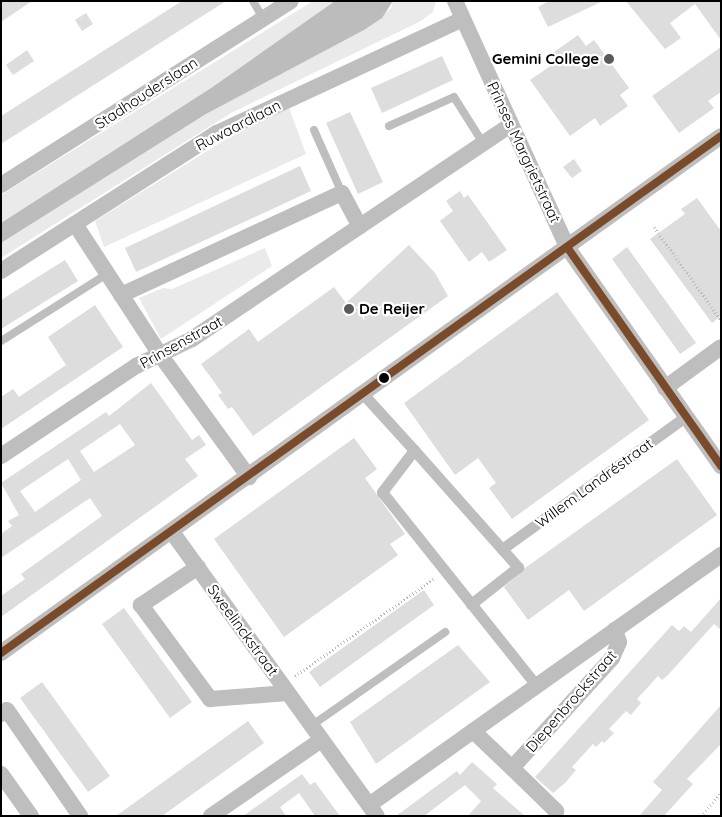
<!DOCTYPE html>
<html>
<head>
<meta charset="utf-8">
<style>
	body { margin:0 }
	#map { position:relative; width:722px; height:817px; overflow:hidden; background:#fff; font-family:Quicksand,sans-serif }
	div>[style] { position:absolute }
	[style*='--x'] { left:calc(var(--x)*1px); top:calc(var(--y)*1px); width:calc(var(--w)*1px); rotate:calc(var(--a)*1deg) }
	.green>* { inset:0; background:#eaeaea }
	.water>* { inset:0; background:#bcbcbc }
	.building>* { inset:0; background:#ddd }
	.path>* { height:3px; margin-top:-1.5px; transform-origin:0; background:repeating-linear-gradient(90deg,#b8b8b8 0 1px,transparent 0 3.5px) }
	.service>* { height:8px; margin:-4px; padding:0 4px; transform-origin:4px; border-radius:4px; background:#bebebe }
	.pedestrian>* { height:11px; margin:-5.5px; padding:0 5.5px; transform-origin:5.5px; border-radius:5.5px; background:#bebebe }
	.minor>* { height:16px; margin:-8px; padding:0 8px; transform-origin:8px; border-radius:8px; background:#bebebe }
	.bus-1>* { height:8px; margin:-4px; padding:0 4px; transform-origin:4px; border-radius:4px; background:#7a4b2a }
	.dots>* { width:14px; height:14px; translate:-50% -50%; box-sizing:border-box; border:2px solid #fff; border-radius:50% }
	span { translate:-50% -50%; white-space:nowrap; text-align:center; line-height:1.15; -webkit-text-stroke:4.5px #fff; paint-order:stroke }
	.poi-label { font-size:15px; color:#000; font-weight:700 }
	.right { translate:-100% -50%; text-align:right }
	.left { translate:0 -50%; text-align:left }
	.street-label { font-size:15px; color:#000 }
	.frame { position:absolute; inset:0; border:2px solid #000; pointer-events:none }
</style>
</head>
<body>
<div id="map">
	<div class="green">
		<i style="clip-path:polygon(313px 1px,335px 1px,211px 88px,1px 223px,1px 195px)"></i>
		<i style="clip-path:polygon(393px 1px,436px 1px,433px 12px,421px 21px,231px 113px,1px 258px,1px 243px,206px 114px,364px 30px,391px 8px)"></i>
		<i style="clip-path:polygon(289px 108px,306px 154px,104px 247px,95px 221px,236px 133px)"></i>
		<i style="clip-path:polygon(265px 248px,272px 266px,161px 339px,139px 298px,163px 288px,172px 289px)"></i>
	</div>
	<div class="water">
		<i style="clip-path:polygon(335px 1px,393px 1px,382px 18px,364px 30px,206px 114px,1px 243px,1px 223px,211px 88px)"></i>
	</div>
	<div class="building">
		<i style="clip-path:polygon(1px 1px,32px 1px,1px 22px)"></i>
		<i style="clip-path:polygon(182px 1px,226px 1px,1px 144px,1px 116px)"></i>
		<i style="clip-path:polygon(549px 1px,603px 1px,548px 27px,538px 7px)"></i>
		<i style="clip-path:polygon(626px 1px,721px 1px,721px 40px,695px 4px,670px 23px,681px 38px,665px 49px)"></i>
		<i style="clip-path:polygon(86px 13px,93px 24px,82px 31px,75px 20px)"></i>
		<i style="clip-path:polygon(578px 35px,586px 46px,594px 40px,629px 88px,620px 95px,628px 106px,600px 126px,595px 118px,570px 136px,530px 80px,555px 63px,550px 55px)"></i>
		<i style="clip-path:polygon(721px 47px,721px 92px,708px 101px,714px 108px,679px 133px,652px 96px)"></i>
		<i style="clip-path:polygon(27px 50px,34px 61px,13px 75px,6px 65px)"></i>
		<i style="clip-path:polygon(442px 56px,453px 80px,382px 113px,371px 88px)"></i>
		<i style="clip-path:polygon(350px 112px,383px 182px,358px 194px,326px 123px)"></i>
		<i style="clip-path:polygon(574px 159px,582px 171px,572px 178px,563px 167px)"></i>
		<i style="clip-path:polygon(300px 166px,311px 191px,136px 272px,125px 248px)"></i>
		<i style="clip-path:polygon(460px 191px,464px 198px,468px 195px,507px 250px,489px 262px,482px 252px,469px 262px,440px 221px,453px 211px,446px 201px)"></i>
		<i style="clip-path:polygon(697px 198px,721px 231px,721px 316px,712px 323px,650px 239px,685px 214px,681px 209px)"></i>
		<i style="clip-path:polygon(409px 245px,435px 273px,448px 296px,253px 436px,232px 407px,228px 409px,218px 395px,222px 393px,201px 364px,249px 329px,258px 342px,334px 287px,346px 303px)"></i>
		<i style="clip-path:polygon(627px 247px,696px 343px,680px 354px,612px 259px)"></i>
		<i style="clip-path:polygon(65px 260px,78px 281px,1px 329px,1px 300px)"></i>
		<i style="clip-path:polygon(557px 292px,649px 420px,512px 519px,489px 488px,496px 483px,478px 458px,455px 475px,404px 403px)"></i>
		<i style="clip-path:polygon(95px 305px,123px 347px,1px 429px,1px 397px,13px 389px,19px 397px,66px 365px,48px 337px)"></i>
		<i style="clip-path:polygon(evenodd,151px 383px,192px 440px,199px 435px,206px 445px,185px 459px,198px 476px,1px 617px,1px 596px,25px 579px,21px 574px,102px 516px,90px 498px,1px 558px,1px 534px,12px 526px,8px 521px,19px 515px,1px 483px,106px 412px,109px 416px,151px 383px,120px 424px,135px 445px,94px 472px,80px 451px,120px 424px,151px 383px,68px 459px,81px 480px,35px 512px,20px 491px,68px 459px)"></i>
		<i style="clip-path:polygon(354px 438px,377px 469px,365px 478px,405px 534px,390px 544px,398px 555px,284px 637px,214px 539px)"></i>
		<i style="clip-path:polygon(677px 459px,717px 515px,584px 611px,569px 590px,528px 620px,504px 587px,525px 568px)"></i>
		<i style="clip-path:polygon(424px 590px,434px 605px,320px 687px,309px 672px)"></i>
		<i style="clip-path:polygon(721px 598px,721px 630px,714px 624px,668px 675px,662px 680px,658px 676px,637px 699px,641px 703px,631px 715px,626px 711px,609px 729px,614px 733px,604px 743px,602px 741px,596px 747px,593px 744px,572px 767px,576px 770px,565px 783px,553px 793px,535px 777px,672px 625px,679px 631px,684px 626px,691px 632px)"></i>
		<i style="clip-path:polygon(124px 608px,192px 702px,170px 718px,102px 624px)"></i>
		<i style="clip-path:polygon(458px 645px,490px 682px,376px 764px,350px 722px)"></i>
		<i style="clip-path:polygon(42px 682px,110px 776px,88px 792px,20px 698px)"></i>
		<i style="clip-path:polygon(721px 705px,721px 744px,687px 779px,693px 784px,664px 816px,639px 816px,662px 790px,653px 782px)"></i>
		<i style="clip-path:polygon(248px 721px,264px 743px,162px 816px,116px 816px)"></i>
		<i style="clip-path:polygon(472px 762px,497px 784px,493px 788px,525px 816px,468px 816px,481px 801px,465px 785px,424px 816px,396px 816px,457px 771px,460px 775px)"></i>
		<i style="clip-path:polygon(302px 774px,310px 785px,315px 782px,340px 816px,315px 816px,299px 793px,280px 807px,286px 816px,243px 816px)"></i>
	</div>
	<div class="path">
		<i style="--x:654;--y:227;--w:115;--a:54.2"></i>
		<i style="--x:295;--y:676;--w:171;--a:-35"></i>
		<i style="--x:701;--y:816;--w:30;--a:-49"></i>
	</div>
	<div class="service">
		<i style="--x:253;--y:1;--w:20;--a:60"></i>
		<i style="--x:389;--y:126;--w:71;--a:-24"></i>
		<i style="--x:454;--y:97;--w:54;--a:57.8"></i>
		<i style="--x:314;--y:130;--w:69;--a:66"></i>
		<i style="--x:1;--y:341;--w:125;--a:-32.3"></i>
		<i style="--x:311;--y:726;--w:164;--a:-35"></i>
	</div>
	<div class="pedestrian">
		<i style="--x:364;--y:395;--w:74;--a:47.7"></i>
		<i style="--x:414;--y:450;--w:53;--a:127.3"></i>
		<i style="--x:382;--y:492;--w:248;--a:51.4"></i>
		<i style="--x:414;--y:450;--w:157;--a:48.4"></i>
		<i style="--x:518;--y:567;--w:60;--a:141.8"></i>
		<i style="--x:502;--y:549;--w:226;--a:-35.8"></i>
	</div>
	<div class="minor">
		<i style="--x:455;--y:1;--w:270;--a:65.5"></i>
		<i style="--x:567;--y:247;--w:268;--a:54.9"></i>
		<i style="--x:1;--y:185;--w:343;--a:-32.4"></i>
		<i style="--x:75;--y:224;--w:158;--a:56.9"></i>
		<i style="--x:161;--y:356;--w:150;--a:54"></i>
		<i style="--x:1;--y:271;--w:256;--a:-32.6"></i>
		<i style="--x:217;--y:133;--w:271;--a:-24.9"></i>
		<i style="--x:121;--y:295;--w:243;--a:-24.8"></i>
		<i style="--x:342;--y:193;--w:38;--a:62"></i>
		<i style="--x:665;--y:388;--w:69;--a:-36.2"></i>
		<i style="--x:1;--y:456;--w:162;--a:-33.7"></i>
		<i style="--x:136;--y:366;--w:62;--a:-25.7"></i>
		<i style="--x:192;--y:339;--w:384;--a:-33.9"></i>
		<i style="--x:172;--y:532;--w:350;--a:54.2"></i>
		<i style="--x:198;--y:567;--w:69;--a:146.3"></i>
		<i style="--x:141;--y:605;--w:117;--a:53.7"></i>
		<i style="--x:210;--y:699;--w:78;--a:-4.4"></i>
		<i style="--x:1;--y:653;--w:886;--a:-35.68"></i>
		<i style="--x:1;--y:714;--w:7;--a:-34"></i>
		<i style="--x:7;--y:710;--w:129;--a:55.4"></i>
		<i style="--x:473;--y:731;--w:54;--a:43.5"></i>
		<i style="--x:512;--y:768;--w:149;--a:-47.7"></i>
		<i style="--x:612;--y:658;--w:17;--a:-66"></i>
		<i style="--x:619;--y:642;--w:13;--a:-108"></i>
		<i style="--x:512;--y:768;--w:62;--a:44.3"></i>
		<i style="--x:1;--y:774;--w:52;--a:54.5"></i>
		<i style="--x:369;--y:805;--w:432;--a:-35.4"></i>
		<i style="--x:211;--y:816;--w:134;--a:-34.6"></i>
	</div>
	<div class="bus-1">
		<i style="--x:567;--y:247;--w:268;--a:54.9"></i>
		<i style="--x:1;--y:653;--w:886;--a:-35.68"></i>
	</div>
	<div class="dots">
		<i style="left:609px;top:59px;background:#595959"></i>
		<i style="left:349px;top:309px;background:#595959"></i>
		<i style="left:384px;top:378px;background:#000"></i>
	</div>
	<div class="poi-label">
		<span class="right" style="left:599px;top:59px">Gemini College</span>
		<span class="left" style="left:359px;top:309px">De Reijer</span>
	</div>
	<div class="street-label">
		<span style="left:146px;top:93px;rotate:-33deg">Stadhouderslaan</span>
		<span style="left:238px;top:125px;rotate:-27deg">Ruwaardlaan</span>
		<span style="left:524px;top:152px;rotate:65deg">Prinses Margrietstraat</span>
		<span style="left:181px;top:342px;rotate:-29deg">Prinsenstraat</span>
		<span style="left:594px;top:483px;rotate:-36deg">Willem Landréstraat</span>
		<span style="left:243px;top:630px;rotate:54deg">Sweelinckstraat</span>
		<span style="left:571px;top:701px;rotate:-49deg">Diepenbrockstraat</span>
	</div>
	<div class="frame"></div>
</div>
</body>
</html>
